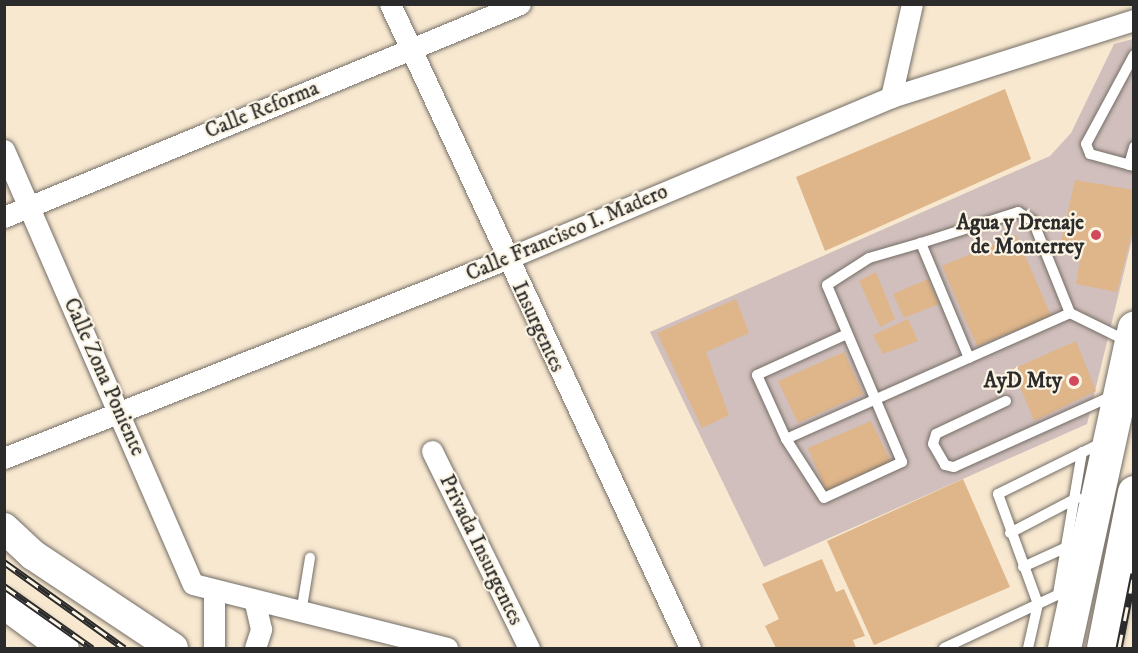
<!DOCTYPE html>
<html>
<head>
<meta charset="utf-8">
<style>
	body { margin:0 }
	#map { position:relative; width:1138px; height:653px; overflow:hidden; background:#f8e8d0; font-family:"IM FELL DW Pica",serif }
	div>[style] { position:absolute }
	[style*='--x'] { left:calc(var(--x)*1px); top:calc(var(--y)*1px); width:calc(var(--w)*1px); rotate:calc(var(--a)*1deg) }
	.industrial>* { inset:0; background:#d1bfbd }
	.building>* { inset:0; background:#dfb58a }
	.roads { filter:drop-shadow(0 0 2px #736d65) drop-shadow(0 0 2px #736d65) }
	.lane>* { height:10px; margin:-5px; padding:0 5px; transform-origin:5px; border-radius:5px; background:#fff }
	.street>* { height:21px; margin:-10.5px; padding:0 10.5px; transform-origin:10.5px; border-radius:10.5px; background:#fff }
	.secondary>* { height:30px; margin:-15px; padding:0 15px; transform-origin:15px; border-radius:15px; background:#fff }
	.highway>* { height:33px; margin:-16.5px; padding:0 16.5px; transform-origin:16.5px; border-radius:16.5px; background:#fff }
	.rail>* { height:7px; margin-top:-3.5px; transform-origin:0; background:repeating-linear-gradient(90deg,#fcf5e5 0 14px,#2b2b2b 0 28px); box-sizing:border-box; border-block:2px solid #2b2b2b }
	.dots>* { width:16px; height:16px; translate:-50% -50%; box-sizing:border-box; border:3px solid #fcf5e5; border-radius:50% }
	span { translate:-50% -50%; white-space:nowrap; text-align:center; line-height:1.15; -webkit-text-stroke:4.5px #fcf5e5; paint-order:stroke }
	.street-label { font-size:21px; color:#2b2b2b }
	.poi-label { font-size:21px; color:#2b2b2b; font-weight:700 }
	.right { translate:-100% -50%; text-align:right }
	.frame { position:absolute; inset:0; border:6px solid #2b2b2b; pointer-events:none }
</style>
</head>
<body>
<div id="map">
	<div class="industrial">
		<i style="clip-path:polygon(1133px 39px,1133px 235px,1087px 424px,764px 567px,650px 332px,1050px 156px,1071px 133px,1114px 44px)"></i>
	</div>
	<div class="building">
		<i style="clip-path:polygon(1005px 89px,1031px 159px,825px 251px,796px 177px)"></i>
		<i style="clip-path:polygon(1075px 180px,1134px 190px,1134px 223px,1117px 292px,1076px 284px,1081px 254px,1060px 247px)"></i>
		<i style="clip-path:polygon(1016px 235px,1051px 316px,977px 346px,942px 266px)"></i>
		<i style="clip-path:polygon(876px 272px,895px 319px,880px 327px,859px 281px)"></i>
		<i style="clip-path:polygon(928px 279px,939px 304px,904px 318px,893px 294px)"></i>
		<i style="clip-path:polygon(736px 299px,749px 333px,706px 352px,729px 415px,702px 428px,657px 333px)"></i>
		<i style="clip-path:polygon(908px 319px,918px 341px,883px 354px,873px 335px)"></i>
		<i style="clip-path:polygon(1076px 341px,1096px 391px,1034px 421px,1013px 369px)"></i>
		<i style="clip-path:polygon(844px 352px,863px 394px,798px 423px,778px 381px)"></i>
		<i style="clip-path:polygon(871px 421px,892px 464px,827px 493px,808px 448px)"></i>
		<i style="clip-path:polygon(963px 479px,1010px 587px,874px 645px,827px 541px)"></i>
		<i style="clip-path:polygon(822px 559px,836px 592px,844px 589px,865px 636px,853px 640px,856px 648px,776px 648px,765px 626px,779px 619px,762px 584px)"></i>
	</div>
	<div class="roads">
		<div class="lane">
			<i style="--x:1134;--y:55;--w:101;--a:118.3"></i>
			<i style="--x:1086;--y:144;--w:11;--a:68"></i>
			<i style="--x:1090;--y:154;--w:46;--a:15.3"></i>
			<i style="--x:1129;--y:165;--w:19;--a:-74"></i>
			<i style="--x:847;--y:334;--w:99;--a:155.5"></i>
			<i style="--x:757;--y:375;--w:70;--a:65.6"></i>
			<i style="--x:786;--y:439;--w:70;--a:57.2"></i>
			<i style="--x:824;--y:498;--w:86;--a:-24.8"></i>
			<i style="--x:902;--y:462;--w:192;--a:-113"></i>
			<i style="--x:827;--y:285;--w:50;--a:-32.7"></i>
			<i style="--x:869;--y:258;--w:54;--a:-16.1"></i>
			<i style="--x:969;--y:358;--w:125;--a:-112.7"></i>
			<i style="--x:921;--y:243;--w:102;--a:-17.7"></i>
			<i style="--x:1018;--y:212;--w:17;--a:31"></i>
			<i style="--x:1033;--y:221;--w:99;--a:68.1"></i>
			<i style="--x:1070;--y:313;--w:64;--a:26.2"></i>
			<i style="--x:1006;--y:401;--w:77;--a:154.8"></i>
			<i style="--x:936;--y:434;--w:10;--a:107"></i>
			<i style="--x:933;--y:444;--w:24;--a:60"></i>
			<i style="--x:945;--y:465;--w:9;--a:13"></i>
			<i style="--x:954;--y:467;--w:175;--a:-24.2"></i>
			<i style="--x:786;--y:439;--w:311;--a:-23.9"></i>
			<i style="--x:1010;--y:533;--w:76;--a:-27.6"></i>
			<i style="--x:1023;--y:567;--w:51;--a:-24.5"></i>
			<i style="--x:1058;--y:594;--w:144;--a:-80.4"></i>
			<i style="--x:301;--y:613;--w:56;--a:-80.7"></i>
			<i style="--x:944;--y:648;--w:141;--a:-25.1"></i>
			<i style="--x:1028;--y:648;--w:45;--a:-77.2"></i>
			<i style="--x:1038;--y:604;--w:117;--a:-110"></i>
			<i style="--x:998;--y:494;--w:117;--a:-26.3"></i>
		</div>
		<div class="street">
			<i style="--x:390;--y:4;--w:710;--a:65.02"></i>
			<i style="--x:891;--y:97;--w:95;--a:-77.3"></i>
			<i style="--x:4;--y:150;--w:473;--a:66.5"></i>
			<i style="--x:193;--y:584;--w:262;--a:14.1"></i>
			<i style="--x:4;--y:217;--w:558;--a:-22.43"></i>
			<i style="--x:432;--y:451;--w:220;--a:63.8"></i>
			<i style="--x:4;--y:458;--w:540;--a:-21.62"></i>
			<i style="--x:506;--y:259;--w:418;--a:-22.8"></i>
			<i style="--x:891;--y:97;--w:255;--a:-17.6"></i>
			<i style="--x:214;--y:593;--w:55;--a:90"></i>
			<i style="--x:255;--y:648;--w:20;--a:-72"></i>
			<i style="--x:261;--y:629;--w:27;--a:-103"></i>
		</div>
		<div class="secondary">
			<i style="--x:4;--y:528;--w:40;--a:43"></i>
			<i style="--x:33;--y:555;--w:168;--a:33.6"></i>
			<i style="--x:4;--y:604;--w:74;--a:36.3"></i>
		</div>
		<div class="highway">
			<i style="--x:1064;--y:648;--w:328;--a:-77.7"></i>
			<i style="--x:1103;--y:648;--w:159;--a:-78.8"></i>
		</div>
	</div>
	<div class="rail">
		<i style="--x:4;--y:562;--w:148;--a:35.6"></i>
		<i style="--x:4;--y:586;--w:108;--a:35.2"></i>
		<i style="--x:1119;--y:648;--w:76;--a:-78.7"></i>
	</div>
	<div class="dots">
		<i style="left:1096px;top:235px;background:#d1495b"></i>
		<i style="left:1074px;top:381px;background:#d1495b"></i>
	</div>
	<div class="street-label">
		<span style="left:262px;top:110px;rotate:-22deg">Calle Reforma</span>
		<span style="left:567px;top:233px;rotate:-23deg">Calle Francisco I. Madero</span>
		<span style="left:538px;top:327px;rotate:65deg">Insurgentes</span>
		<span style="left:104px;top:377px;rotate:66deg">Calle Zona Poniente</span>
		<span style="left:481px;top:550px;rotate:64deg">Privada Insurgentes</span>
	</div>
	<div class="poi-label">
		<span class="right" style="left:1084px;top:235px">Agua y Drenaje<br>de Monterrey</span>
		<span class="right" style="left:1062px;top:381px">AyD Mty</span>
	</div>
	<div class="frame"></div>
</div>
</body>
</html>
